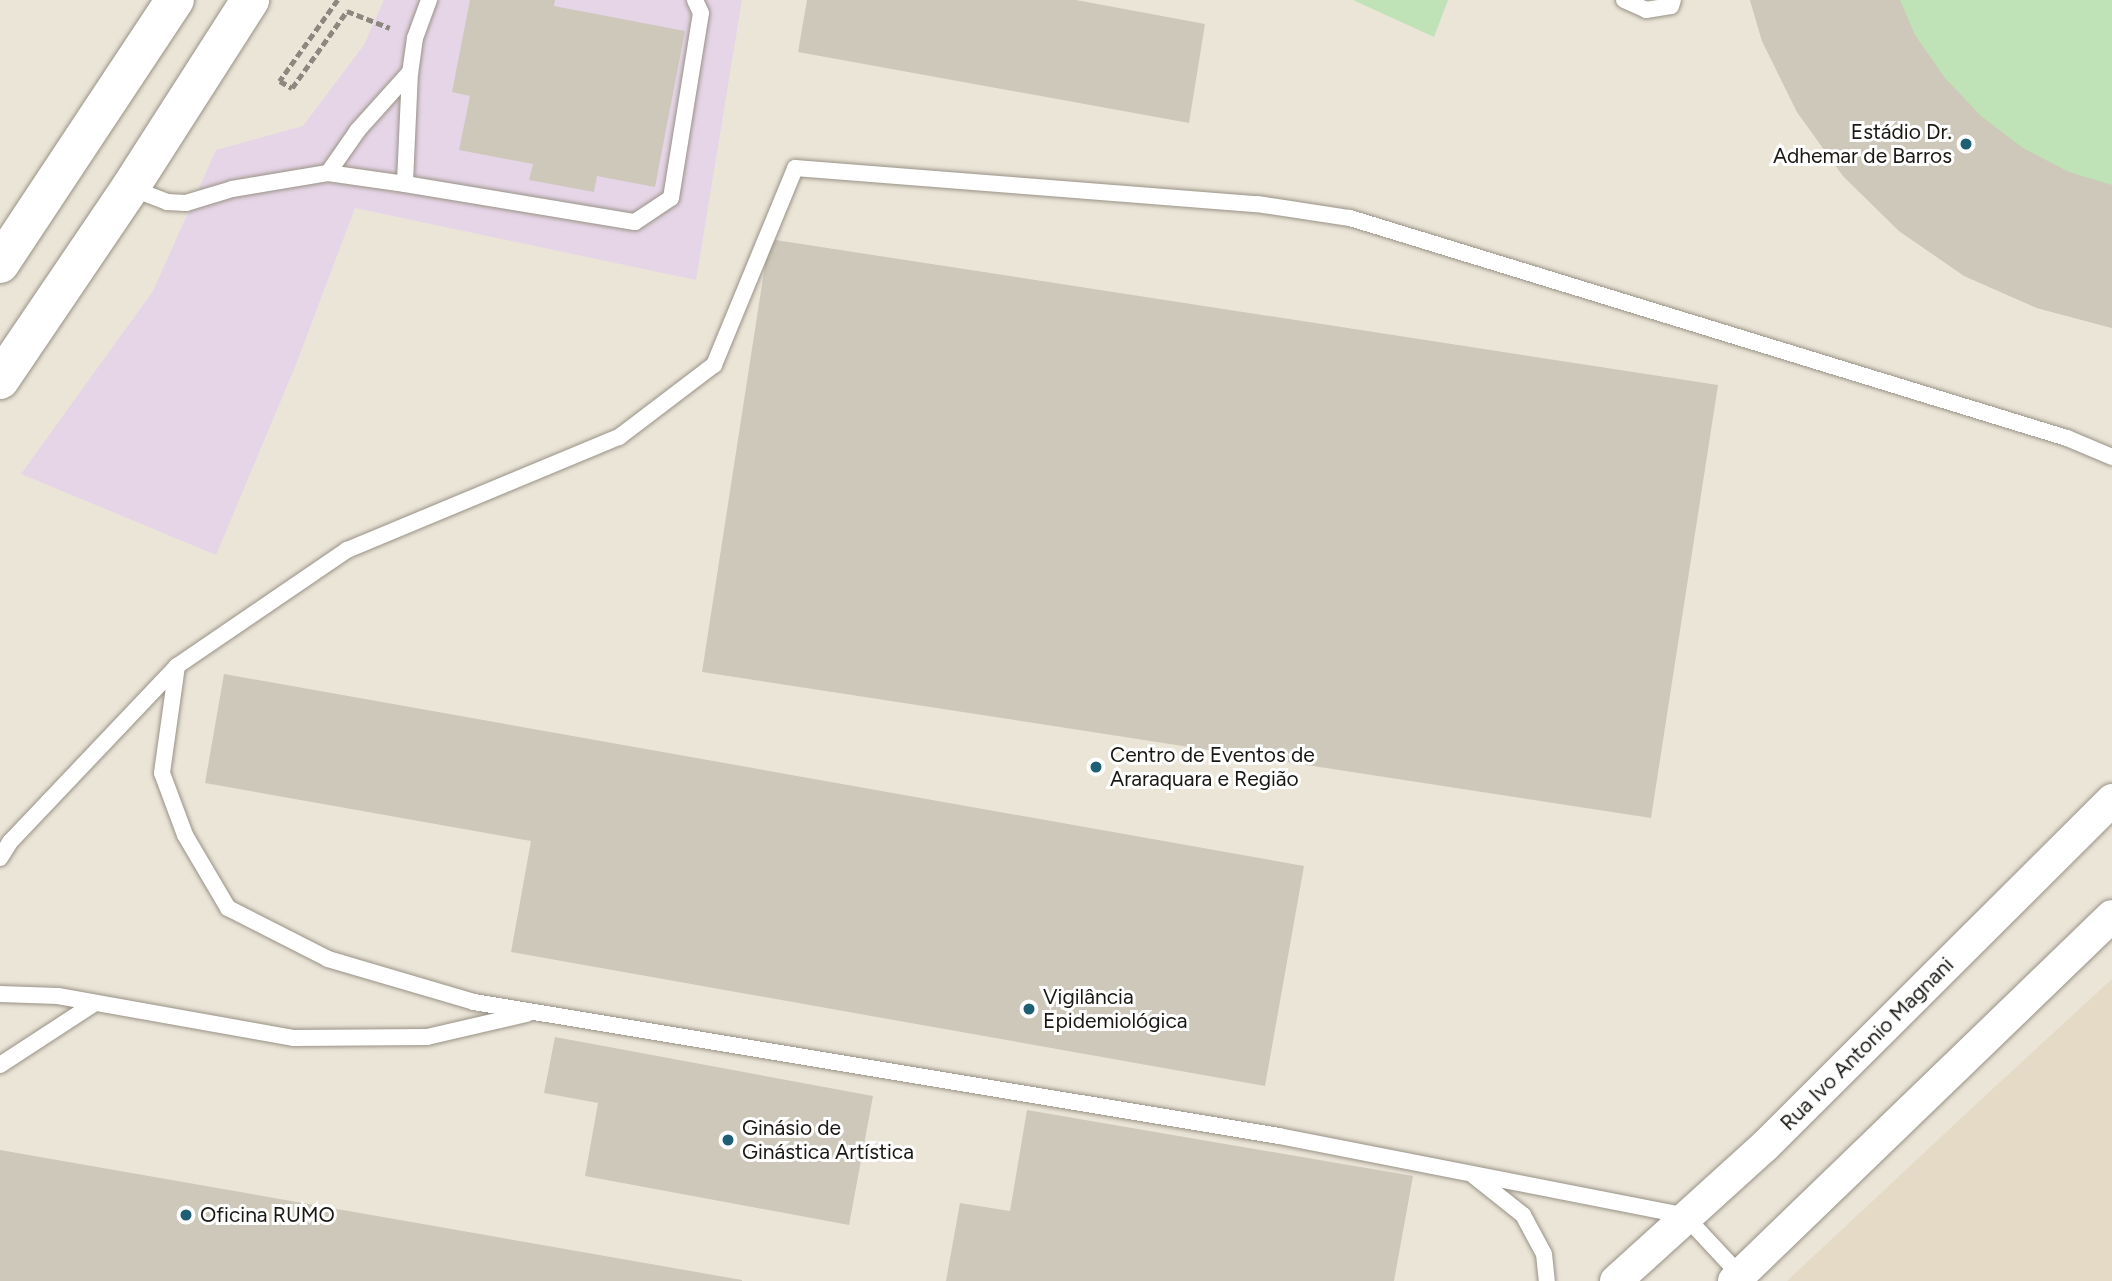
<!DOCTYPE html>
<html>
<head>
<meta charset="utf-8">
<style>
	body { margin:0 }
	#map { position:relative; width:2112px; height:1281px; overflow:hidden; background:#ebe5d8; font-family:Figtree,sans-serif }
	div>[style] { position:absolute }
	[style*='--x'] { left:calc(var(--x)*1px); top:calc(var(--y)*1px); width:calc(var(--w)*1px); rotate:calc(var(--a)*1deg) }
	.built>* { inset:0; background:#e4dac6 }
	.medical>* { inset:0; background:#e6d5e7 }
	.green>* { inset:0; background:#bfe2b6 }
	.building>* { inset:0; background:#cec8bb }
	.path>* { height:4.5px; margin-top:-2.25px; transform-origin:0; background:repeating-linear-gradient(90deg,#8c887f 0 7px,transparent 0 10.5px) }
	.roads { filter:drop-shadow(0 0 2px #989286) drop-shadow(0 0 2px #989286) }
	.service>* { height:16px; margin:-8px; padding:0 8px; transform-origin:8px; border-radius:8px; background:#fff }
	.minor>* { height:32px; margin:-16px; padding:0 16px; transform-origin:16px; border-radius:16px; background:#fff }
	.primary>* { height:38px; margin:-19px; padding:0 19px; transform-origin:19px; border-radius:19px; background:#fff }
	.dots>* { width:19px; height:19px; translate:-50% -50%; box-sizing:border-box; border:4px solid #fff; border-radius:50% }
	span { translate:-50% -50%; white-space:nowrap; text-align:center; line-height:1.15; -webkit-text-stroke:6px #fff; paint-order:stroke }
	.poi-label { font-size:21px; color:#1a1813 }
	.right { translate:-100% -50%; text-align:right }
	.left { translate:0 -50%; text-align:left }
	.street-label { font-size:21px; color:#1a1813 }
</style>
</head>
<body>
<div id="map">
	<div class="built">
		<i style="clip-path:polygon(2112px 979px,2112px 1281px,1787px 1281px,1988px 1093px)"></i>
	</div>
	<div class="medical">
		<i style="clip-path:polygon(384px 0,742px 0,696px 280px,355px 208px,297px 362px,216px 555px,21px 474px,153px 291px,216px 150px,303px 126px,364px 45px)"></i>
	</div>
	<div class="green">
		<i style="clip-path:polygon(1353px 0,1448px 0,1434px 37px)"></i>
		<i style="clip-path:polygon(1750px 0,2112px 0,2112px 328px,2037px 308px,1965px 276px,1899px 231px,1843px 176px,1797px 112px,1762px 41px)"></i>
	</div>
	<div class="building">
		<i style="clip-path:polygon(470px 0,555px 0,554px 6px,685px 31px,655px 187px,597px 176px,594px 192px,529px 180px,533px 164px,459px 150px,470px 96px,452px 92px)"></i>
		<i style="clip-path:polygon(807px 0,1076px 0,1205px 24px,1189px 123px,798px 52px)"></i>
		<i style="clip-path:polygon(1750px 0,1900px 0,1915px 35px,1945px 78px,1981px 116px,2023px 148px,2069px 172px,2112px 185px,2112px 328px,2037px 308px,1964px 276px,1899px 231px,1843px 176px,1797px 112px,1762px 41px)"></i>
		<i style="clip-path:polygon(769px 239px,1718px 385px,1651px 818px,702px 672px)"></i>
		<i style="clip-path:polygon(224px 674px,1304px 866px,1265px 1086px,511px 952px,531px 841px,205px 783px)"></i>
		<i style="clip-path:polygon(555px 1037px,873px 1096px,849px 1225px,585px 1176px,598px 1103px,544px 1093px)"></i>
		<i style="clip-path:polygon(1027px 1110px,1413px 1176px,1394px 1281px,946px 1281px,960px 1203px,1010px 1211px)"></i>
		<i style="clip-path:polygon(0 1150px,742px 1280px,742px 1281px,0 1281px)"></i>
	</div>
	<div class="path">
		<i style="--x:338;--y:0;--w:100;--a:125.6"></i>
		<i style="--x:280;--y:81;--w:14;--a:30"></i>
		<i style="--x:292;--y:88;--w:95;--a:-54.5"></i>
		<i style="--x:347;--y:11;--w:46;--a:21.6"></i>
	</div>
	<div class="roads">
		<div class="service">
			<i style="--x:429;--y:0;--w:40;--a:110.2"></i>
			<i style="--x:415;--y:38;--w:34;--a:98"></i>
			<i style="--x:410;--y:72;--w:112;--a:92.6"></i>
			<i style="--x:405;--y:184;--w:233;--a:9.4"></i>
			<i style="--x:635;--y:222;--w:43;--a:-33.7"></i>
			<i style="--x:671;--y:198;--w:187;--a:-80.8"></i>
			<i style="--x:701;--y:13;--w:14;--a:-115"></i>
			<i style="--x:1624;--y:0;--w:24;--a:24"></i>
			<i style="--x:1646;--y:10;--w:25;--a:-9"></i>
			<i style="--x:1671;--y:6;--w:6;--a:-72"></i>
			<i style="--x:328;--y:173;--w:78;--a:8.1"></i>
			<i style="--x:131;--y:188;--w:39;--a:21"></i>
			<i style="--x:167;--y:202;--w:19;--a:3"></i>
			<i style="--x:186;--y:203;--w:48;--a:-16.9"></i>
			<i style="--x:232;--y:189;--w:97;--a:-9.5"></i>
			<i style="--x:328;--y:173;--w:52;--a:-55.1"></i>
			<i style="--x:358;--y:130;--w:78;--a:-48.1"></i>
			<i style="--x:177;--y:666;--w:108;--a:98"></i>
			<i style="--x:162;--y:773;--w:66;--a:69.6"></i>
			<i style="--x:185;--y:835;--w:85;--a:59.5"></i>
			<i style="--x:228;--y:908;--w:112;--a:27"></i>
			<i style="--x:328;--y:959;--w:152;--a:16.4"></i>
			<i style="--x:474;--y:1002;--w:816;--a:9.45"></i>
			<i style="--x:1279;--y:1136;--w:414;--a:11.1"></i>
			<i style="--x:1685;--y:1216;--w:81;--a:47"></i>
			<i style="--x:0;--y:858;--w:19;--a:-58"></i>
			<i style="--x:10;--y:842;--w:243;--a:-46.5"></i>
			<i style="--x:177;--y:666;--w:206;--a:-34.3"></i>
			<i style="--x:347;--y:550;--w:295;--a:-22.6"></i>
			<i style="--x:619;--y:437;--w:119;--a:-37.2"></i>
			<i style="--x:714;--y:365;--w:213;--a:-67.6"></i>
			<i style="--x:795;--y:168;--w:463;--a:4.5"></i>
			<i style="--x:1257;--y:204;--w:94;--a:8.6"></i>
			<i style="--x:1350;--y:218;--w:750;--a:17.06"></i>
			<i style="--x:2067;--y:438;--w:49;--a:22.9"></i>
			<i style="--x:0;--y:994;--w:58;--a:2"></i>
			<i style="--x:58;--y:996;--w:240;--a:10.1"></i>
			<i style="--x:294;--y:1038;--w:133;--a:-0.4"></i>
			<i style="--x:427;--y:1037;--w:103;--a:-13"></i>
			<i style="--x:0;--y:1065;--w:113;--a:-33.1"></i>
			<i style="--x:1474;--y:1176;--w:63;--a:38.5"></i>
			<i style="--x:1523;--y:1215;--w:44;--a:61.7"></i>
			<i style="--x:1544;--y:1254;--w:27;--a:84"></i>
		</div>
		<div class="minor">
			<i style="--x:1616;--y:1281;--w:201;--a:-42.2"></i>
			<i style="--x:1765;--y:1146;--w:490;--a:-44.9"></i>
			<i style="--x:1734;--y:1281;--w:525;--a:-44"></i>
		</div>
		<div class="primary">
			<i style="--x:0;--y:264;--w:317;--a:-56.5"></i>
			<i style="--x:0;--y:380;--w:232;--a:-55.9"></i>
			<i style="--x:130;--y:188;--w:223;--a:-57.4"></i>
		</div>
	</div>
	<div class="dots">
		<i style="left:1966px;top:144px;background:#1f5f75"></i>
		<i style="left:1096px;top:767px;background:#1f5f75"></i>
		<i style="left:1029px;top:1009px;background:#1f5f75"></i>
		<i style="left:728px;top:1140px;background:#1f5f75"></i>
		<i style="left:186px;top:1215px;background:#1f5f75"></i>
	</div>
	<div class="poi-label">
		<span class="right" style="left:1952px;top:144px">Estádio Dr.<br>Adhemar de Barros</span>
		<span class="left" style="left:1110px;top:767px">Centro de Eventos de<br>Araraquara e Região</span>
		<span class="left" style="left:1043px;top:1009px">Vigilância<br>Epidemiológica</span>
		<span class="left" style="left:742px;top:1140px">Ginásio de<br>Ginástica Artística</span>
		<span class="left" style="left:200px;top:1215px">Oficina RUMO</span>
	</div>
	<div class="street-label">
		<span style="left:1867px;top:1044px;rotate:-45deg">Rua Ivo Antonio Magnani</span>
	</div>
</div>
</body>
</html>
